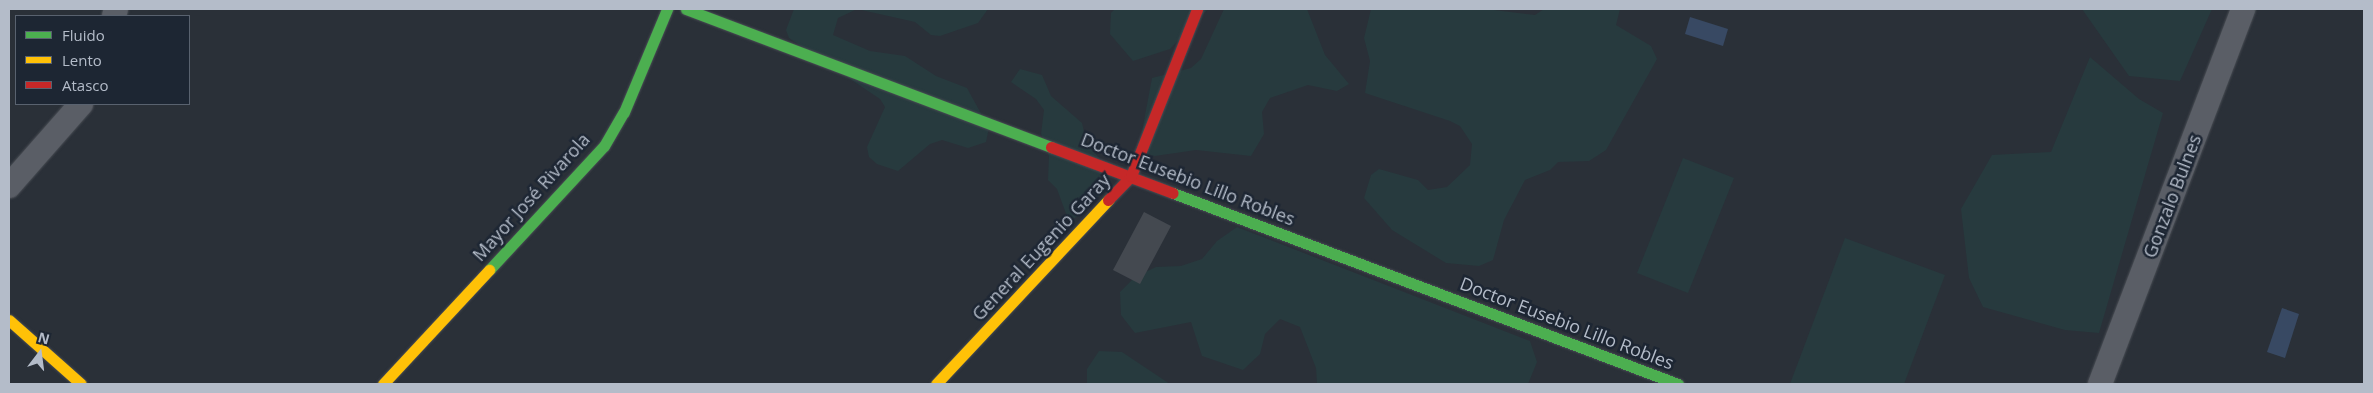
<!DOCTYPE html>
<html>
<head>
<meta charset="utf-8">
<style>
	body { margin:0 }
	#map { position:relative; width:2373px; height:393px; overflow:hidden; background:#2a3038; font-family:"Open Sans",sans-serif }
	div>[style] { position:absolute }
	[style*='--x'] { left:calc(var(--x)*1px); top:calc(var(--y)*1px); width:calc(var(--w)*1px); rotate:calc(var(--a)*1deg) }
	.green>* { inset:0; background:#273a3e }
	.water>* { inset:0; background:#384963 }
	.building>* { inset:0; background:#444950 }
	.roads { filter:drop-shadow(0 0 1px #484c53) drop-shadow(0 0 1px #484c53) }
	.street>* { height:24px; margin:-12px; padding:0 12px; transform-origin:12px; border-radius:12px; background:#5a5e66 }
	.fast>* { height:11px; margin:-5.5px; padding:0 5.5px; transform-origin:5.5px; border-radius:5.5px; background:#4caf50 }
	.slow>* { height:11px; margin:-5.5px; padding:0 5.5px; transform-origin:5.5px; border-radius:5.5px; background:#ffc107 }
	.jam>* { height:11px; margin:-5.5px; padding:0 5.5px; transform-origin:5.5px; border-radius:5.5px; background:#c62828 }
	span { translate:-50% -50%; white-space:nowrap; text-align:center; line-height:1.15; -webkit-text-stroke:5px #1d2633; paint-order:stroke }
	.street-label { font-size:18px; color:#b4bcc9 }
	.frame { position:absolute; inset:0; border:10px solid #b4bcc9; pointer-events:none }
	.legend { position:absolute; left:15px; top:15px; width:175px; height:90px; box-sizing:border-box; background:#1d2633; border:1px solid #59626f; margin:0; padding:6px 9px; list-style:none; font-size:15px; color:#b4bcc9 }
	.legend li { display:flex; align-items:center; gap:10px; height:25px }
	.legend b { width:25px; border:1px solid #59626f }
	.north { position:absolute; left:15px; top:328px; width:50px; height:50px; -webkit-text-stroke:4px #1d2633; paint-order:stroke; rotate:15deg; font-size:14px; font-weight:700; line-height:20px; text-align:center; color:#b4bcc9 }
	.north::after { content:''; display:block; margin:auto; width:18px; height:22px; background:#b4bcc9; clip-path:polygon(50% 0,100% 100%,50% 72%,0 100%) }
</style>
</head>
<body>
<div id="map">
	<div class="green">
		<i style="clip-path:polygon(794px 9px,988px 9px,978px 23px,940px 36px,931px 35px,915px 22px,857px 9px,838px 18px,833px 35px,870px 51px,905px 56px,936px 76px,967px 88px,989px 128px,986px 142px,968px 148px,942px 140px,930px 144px,898px 171px,877px 164px,869px 157px,867px 147px,885px 107px,880px 99px,789px 38px,786px 30px)"></i>
		<i style="clip-path:polygon(1115px 9px,1208px 9px,1170px 49px,1133px 61px,1110px 34px,1111px 13px)"></i>
		<i style="clip-path:polygon(1224px 9px,1307px 9px,1325px 55px,1349px 84px,1337px 91px,1308px 85px,1270px 98px,1262px 112px,1264px 134px,1251px 156px,1196px 150px,1155px 156px,1138px 153px,1152px 78px,1191px 68px,1201px 59px)"></i>
		<i style="clip-path:polygon(1371px 9px,1486px 9px,1535px 15px,1544px 9px,1620px 9px,1616px 25px,1651px 46px,1657px 59px,1606px 150px,1589px 161px,1558px 162px,1550px 170px,1525px 180px,1504px 220px,1493px 260px,1479px 266px,1446px 263px,1392px 230px,1364px 198px,1371px 175px,1379px 169px,1418px 180px,1428px 190px,1447px 187px,1470px 165px,1472px 144px,1460px 126px,1450px 121px,1365px 93px,1370px 61px,1364px 38px)"></i>
		<i style="clip-path:polygon(2082px 9px,2212px 9px,2180px 81px,2129px 76px)"></i>
		<i style="clip-path:polygon(2090px 57px,2139px 99px,2163px 113px,2099px 333px,2065px 330px,1983px 307px,1969px 278px,1961px 209px,1992px 155px,2051px 152px)"></i>
		<i style="clip-path:polygon(1020px 69px,1042px 75px,1051px 96px,1082px 123px,1087px 144px,1103px 162px,1102px 193px,1075px 218px,1068px 219px,1057px 189px,1048px 180px,1049px 156px,1041px 134px,1044px 110px,1036px 99px,1011px 82px)"></i>
		<i style="clip-path:polygon(1683px 158px,1734px 178px,1688px 293px,1637px 273px)"></i>
		<i style="clip-path:polygon(1237px 227px,1530px 341px,1537px 362px,1528px 384px,1317px 384px,1316px 368px,1300px 327px,1280px 319px,1265px 334px,1260px 354px,1243px 370px,1202px 356px,1191px 322px,1135px 333px,1121px 315px,1120px 292px,1135px 277px,1156px 267px,1181px 266px,1202px 259px,1217px 241px)"></i>
		<i style="clip-path:polygon(1845px 238px,1945px 275px,1904px 384px,1790px 384px)"></i>
		<i style="clip-path:polygon(1099px 351px,1122px 352px,1170px 384px,1087px 384px,1087px 369px)"></i>
	</div>
	<div class="water">
		<i style="clip-path:polygon(1690px 17px,1728px 29px,1723px 46px,1685px 34px)"></i>
		<i style="clip-path:polygon(2282px 308px,2299px 314px,2285px 358px,2267px 352px)"></i>
	</div>
	<div class="building">
		<i style="clip-path:polygon(1144px 212px,1171px 226px,1140px 284px,1113px 270px)"></i>
	</div>
	<div class="roads">
		<div class="street">
			<i style="--x:114;--y:16;--w:7;--a:-74"></i>
			<i style="--x:9;--y:186;--w:109;--a:-48.7"></i>
			<i style="--x:2100;--y:384;--w:401;--a:-69.1"></i>
		</div>
		<div class="fast">
			<i style="--x:686;--y:9;--w:390;--a:20.7"></i>
			<i style="--x:1173;--y:193;--w:540;--a:20.72"></i>
			<i style="--x:489;--y:270;--w:169;--a:-47.2"></i>
			<i style="--x:604;--y:146;--w:39;--a:-60"></i>
			<i style="--x:624;--y:112;--w:112;--a:-67.3"></i>
		</div>
		<div class="slow">
			<i style="--x:9;--y:320;--w:96;--a:41.6"></i>
			<i style="--x:383;--y:384;--w:156;--a:-47.1"></i>
			<i style="--x:936;--y:384;--w:252;--a:-46.9"></i>
		</div>
		<div class="jam">
			<i style="--x:1051;--y:147;--w:130;--a:20.7"></i>
			<i style="--x:1108;--y:200;--w:33;--a:-46"></i>
			<i style="--x:1131;--y:176;--w:180;--a:-68.4"></i>
		</div>
	</div>
	<div class="street-label">
		<span style="left:1188px;top:179px;rotate:21deg">Doctor Eusebio Lillo Robles</span>
		<span style="left:2172px;top:196px;rotate:-69deg">Gonzalo Bulnes</span>
		<span style="left:531px;top:197px;rotate:-48deg">Mayor José Rivarola</span>
		<span style="left:1041px;top:247px;rotate:-47deg">General Eugenio Garay</span>
		<span style="left:1567px;top:323px;rotate:21deg">Doctor Eusebio Lillo Robles</span>
	</div>
	<div class="frame"></div>
	<ul class="legend">
	<li><b style="height:6px;background:#4caf50"></b>Fluido</li>
	<li><b style="height:6px;background:#ffc107"></b>Lento</li>
	<li><b style="height:6px;background:#c62828"></b>Atasco</li>
	</ul>
	<div class="north">N</div>
</div>
</body>
</html>
